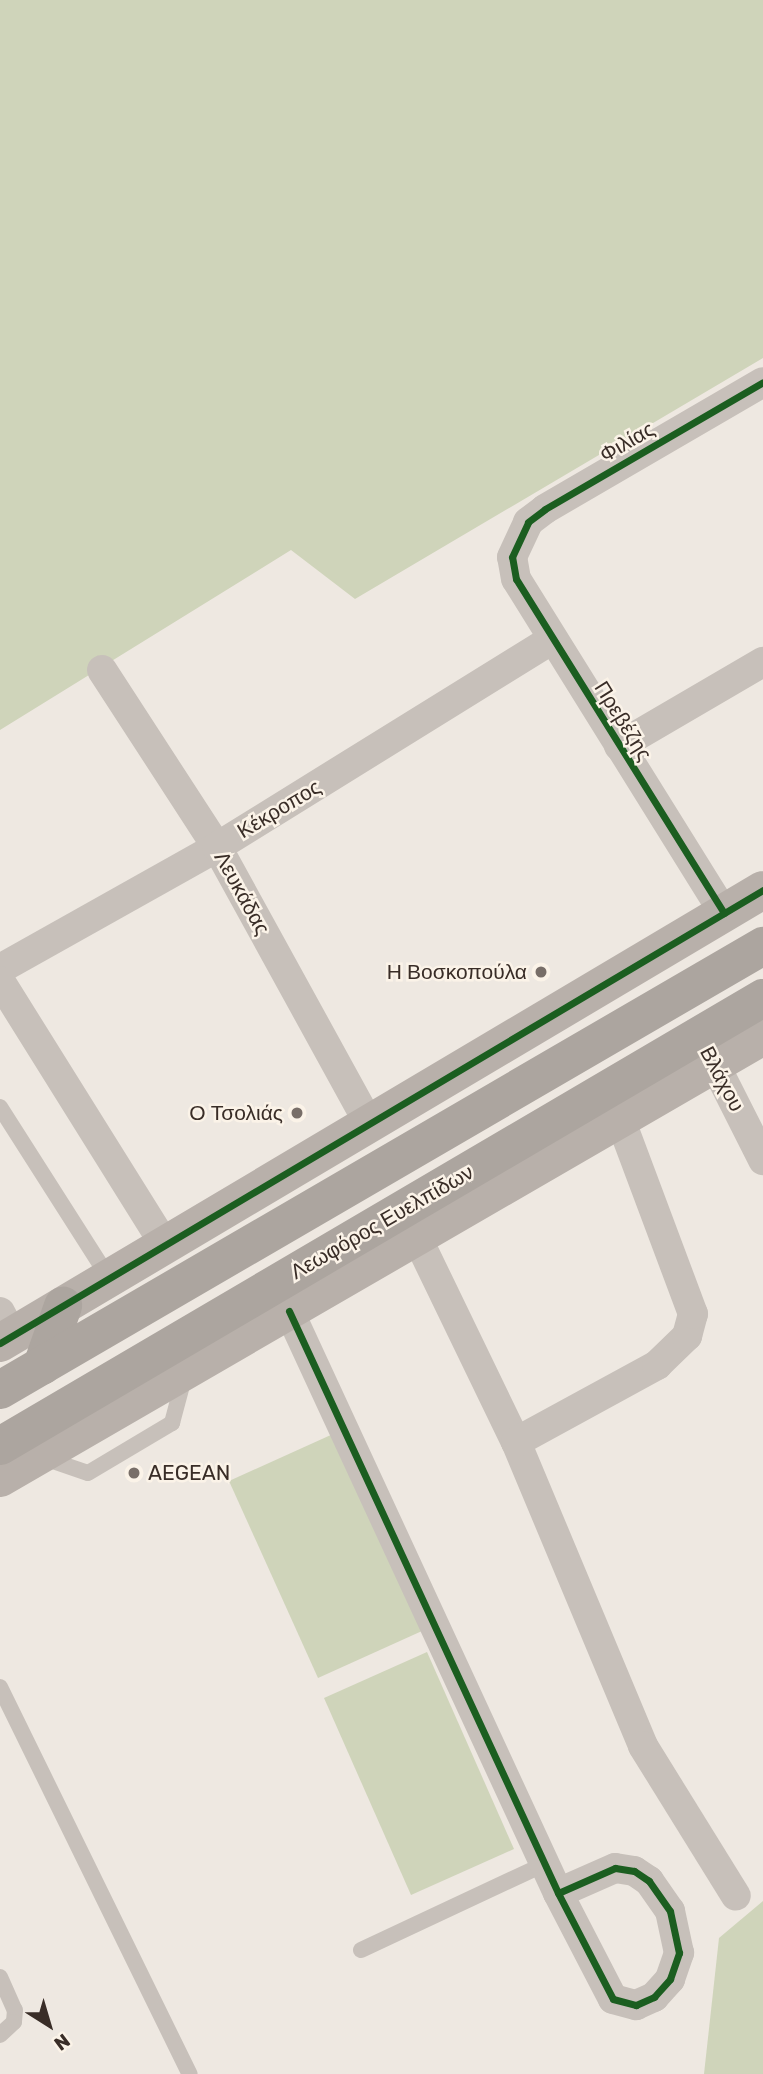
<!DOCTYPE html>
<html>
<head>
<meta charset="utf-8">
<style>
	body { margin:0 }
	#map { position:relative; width:763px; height:2074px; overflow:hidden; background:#eee8e1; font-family:Rubik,sans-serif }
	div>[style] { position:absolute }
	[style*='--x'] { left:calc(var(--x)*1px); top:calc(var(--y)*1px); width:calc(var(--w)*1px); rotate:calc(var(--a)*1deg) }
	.green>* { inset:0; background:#cfd4ba }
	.lane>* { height:16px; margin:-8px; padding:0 8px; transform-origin:8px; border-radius:8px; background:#c7c0ba }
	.street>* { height:30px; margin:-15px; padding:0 15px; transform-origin:15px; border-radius:15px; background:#c7c0ba }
	.secondary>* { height:38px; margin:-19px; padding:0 19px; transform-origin:19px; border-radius:19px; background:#b8b0aa }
	.primary>* { height:38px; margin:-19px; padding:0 19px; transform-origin:19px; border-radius:19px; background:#aca59f }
	.cycleway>* { height:7px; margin:-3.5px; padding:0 3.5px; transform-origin:3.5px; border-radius:3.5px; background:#1b5e20 }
	.dots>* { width:19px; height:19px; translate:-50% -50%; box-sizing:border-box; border:4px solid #fbf3e8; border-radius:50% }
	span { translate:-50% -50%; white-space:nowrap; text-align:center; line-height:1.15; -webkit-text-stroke:5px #fbf3e8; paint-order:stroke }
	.street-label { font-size:21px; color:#392d27 }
	.poi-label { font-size:21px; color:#392d27 }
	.right { translate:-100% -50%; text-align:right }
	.left { translate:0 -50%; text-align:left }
	.north { position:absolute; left:14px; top:1990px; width:70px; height:70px; -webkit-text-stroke:5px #fbf3e8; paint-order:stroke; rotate:143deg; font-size:19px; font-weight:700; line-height:28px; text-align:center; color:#392d27 }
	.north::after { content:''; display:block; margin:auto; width:24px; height:32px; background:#392d27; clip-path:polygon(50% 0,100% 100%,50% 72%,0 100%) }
</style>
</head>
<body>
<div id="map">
	<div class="green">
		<i style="clip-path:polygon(0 0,763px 0,763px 358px,355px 599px,291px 550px,0 730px)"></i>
		<i style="clip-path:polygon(333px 1434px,422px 1631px,318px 1678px,229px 1481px)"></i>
		<i style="clip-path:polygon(427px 1652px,514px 1849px,411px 1895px,324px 1698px)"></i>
		<i style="clip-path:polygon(763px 1901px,763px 2074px,704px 2074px,719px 1938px)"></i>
	</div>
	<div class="lane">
		<i style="--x:0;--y:1107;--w:203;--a:57.5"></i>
		<i style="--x:44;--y:1458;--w:46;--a:18.8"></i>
		<i style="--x:88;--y:1473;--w:98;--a:-30.8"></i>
		<i style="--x:172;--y:1423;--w:47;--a:-75.1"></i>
		<i style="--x:0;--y:1687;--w:431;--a:63.9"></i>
		<i style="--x:361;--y:1950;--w:203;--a:-25.1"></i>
		<i style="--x:0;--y:1977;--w:36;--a:66"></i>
		<i style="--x:15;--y:2010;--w:12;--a:95"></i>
		<i style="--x:14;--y:2022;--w:19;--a:137"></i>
	</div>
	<div class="street">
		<i style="--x:102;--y:670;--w:211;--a:57"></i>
		<i style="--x:217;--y:847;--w:316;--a:61.2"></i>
		<i style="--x:619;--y:746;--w:167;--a:-30.3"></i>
		<i style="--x:724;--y:913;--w:393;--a:-121.9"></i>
		<i style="--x:516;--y:579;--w:22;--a:-100"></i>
		<i style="--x:512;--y:557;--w:38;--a:-65"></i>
		<i style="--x:528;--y:522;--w:21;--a:-37"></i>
		<i style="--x:545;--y:509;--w:252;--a:-30.2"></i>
		<i style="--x:0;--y:969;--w:249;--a:-29.3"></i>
		<i style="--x:217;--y:847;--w:394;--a:-31.8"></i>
		<i style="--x:0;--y:981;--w:311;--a:58"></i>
		<i style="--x:705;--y:1045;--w:129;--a:63.2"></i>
		<i style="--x:408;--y:1219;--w:248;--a:64.2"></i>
		<i style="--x:516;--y:1442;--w:329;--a:67.3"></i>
		<i style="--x:643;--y:1746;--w:176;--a:58.2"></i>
		<i style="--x:289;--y:1311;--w:641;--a:65.19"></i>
		<i style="--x:558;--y:1893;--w:119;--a:62.6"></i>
		<i style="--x:613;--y:1999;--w:24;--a:15"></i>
		<i style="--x:636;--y:2005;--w:20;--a:-24"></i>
		<i style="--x:654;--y:1997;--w:24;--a:-48"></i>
		<i style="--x:670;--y:1979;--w:28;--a:-71"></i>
		<i style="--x:679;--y:1953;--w:43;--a:-102.1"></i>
		<i style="--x:670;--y:1911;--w:37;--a:-125"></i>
		<i style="--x:649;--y:1881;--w:18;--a:-146"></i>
		<i style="--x:634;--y:1871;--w:19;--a:-171"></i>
		<i style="--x:615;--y:1868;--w:62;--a:156.3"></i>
		<i style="--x:0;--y:1312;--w:27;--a:62"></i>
		<i style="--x:516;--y:1442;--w:161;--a:-28.6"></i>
		<i style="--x:657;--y:1365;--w:42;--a:-44"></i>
		<i style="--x:687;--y:1336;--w:23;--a:-75"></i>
		<i style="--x:693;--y:1314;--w:208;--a:-110.5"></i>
	</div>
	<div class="secondary">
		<i style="--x:0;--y:1343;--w:887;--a:-30.7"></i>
		<i style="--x:0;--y:1478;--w:882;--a:-30.08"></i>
	</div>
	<div class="primary">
		<i style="--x:42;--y:1366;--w:64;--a:-70.7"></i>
		<i style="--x:0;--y:1390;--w:883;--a:-30.2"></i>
		<i style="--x:0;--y:1446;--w:885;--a:-30.42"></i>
	</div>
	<div class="cycleway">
		<i style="--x:724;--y:913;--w:393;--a:-121.9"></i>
		<i style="--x:516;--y:579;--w:22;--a:-100"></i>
		<i style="--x:512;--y:557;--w:38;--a:-65"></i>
		<i style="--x:528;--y:522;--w:21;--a:-37"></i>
		<i style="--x:545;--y:509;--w:252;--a:-30.2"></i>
		<i style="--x:289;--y:1311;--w:641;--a:65.19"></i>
		<i style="--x:558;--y:1893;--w:119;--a:62.6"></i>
		<i style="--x:613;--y:1999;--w:24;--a:15"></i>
		<i style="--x:636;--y:2005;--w:20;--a:-24"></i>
		<i style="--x:654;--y:1997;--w:24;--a:-48"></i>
		<i style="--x:670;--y:1979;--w:28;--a:-71"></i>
		<i style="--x:679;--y:1953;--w:43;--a:-102.1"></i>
		<i style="--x:670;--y:1911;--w:37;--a:-125"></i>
		<i style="--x:649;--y:1881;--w:18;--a:-146"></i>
		<i style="--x:634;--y:1871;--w:19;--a:-171"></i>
		<i style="--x:615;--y:1868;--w:62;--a:156.3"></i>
		<i style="--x:0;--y:1343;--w:887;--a:-30.7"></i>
	</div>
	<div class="dots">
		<i style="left:541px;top:972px;background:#786e68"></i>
		<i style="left:297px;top:1113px;background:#786e68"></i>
		<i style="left:134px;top:1473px;background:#786e68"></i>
	</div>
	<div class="street-label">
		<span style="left:627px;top:442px;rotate:-30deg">Φιλίας</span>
		<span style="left:623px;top:721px;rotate:58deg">Πρεβέζης</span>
		<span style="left:279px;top:809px;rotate:-31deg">Κέκροπος</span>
		<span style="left:242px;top:893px;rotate:61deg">Λευκάδας</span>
		<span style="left:722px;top:1079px;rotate:62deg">Βλάχου</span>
		<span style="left:382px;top:1222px;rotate:-30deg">Λεωφόρος Ευελπίδων</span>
	</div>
	<div class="poi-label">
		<span class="right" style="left:527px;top:972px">Η Βοσκοπούλα</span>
		<span class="right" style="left:283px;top:1113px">Ο Τσολιάς</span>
		<span class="left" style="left:148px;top:1473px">AEGEAN</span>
	</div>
	<div class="north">N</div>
</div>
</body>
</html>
